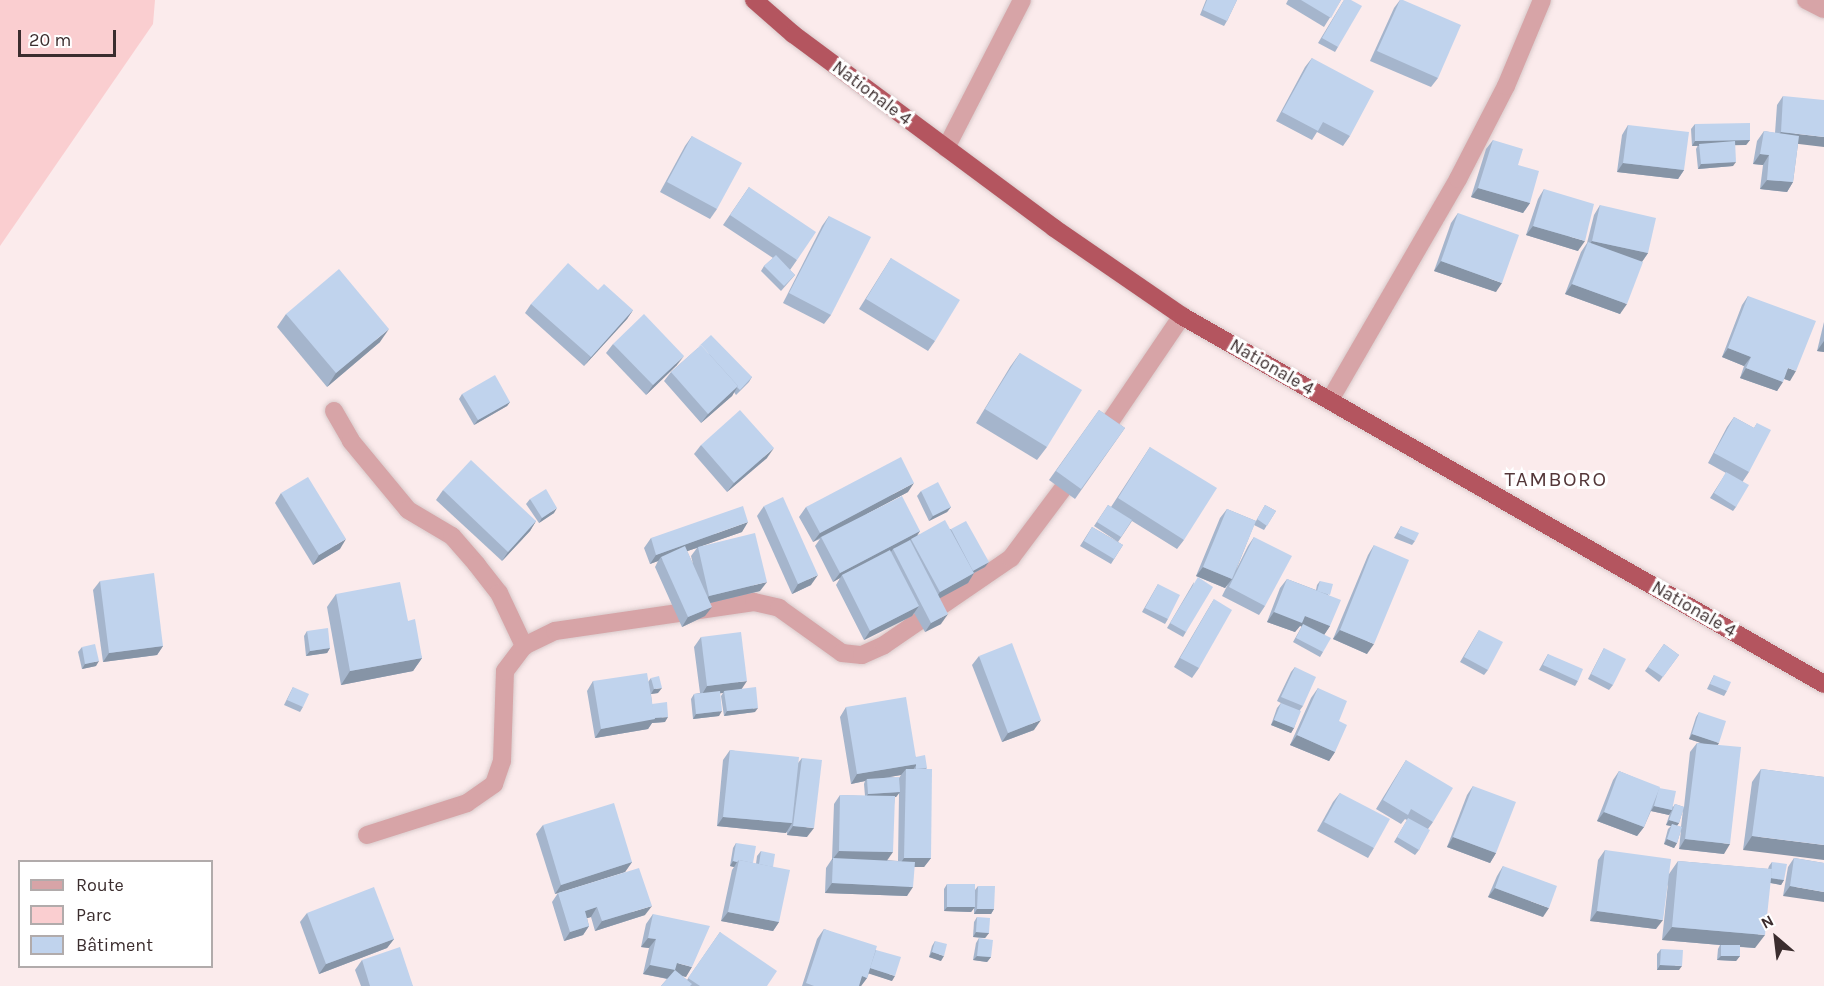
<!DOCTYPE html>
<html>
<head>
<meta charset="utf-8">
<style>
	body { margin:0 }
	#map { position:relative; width:1824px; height:986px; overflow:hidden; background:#fbebec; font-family:Karla,sans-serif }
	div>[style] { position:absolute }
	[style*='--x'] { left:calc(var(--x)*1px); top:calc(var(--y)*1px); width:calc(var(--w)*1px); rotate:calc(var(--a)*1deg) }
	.green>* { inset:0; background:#faced0 }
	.roads { filter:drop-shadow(0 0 2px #d8c9ca) drop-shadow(0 0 2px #d8c9ca) }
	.minor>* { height:18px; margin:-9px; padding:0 9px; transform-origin:9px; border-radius:9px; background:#d7a4a7 }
	.trunk>* { height:18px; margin:-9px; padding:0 9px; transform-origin:9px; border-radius:9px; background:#b4555f }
	.wall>* { inset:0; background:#a5b5cc }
	.shaded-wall>* { inset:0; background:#8694a6 }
	.building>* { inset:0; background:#c0d3ed }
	span { translate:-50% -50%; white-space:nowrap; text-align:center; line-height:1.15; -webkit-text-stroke:6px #fff; paint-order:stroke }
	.street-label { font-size:18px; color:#3b2d2e }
	.quarter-label { font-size:21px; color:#543739; letter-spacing:1.5px }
	.legend { position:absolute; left:18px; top:860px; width:195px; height:108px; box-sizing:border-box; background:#fff; border:2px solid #b1abab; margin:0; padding:8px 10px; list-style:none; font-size:18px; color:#3b2d2e }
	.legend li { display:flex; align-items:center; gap:12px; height:30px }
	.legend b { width:30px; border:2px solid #b1abab }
	.north { position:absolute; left:1746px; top:908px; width:60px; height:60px; -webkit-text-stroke:4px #fff; paint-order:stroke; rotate:332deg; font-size:16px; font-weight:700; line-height:24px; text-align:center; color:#3b2d2e }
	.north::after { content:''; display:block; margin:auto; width:21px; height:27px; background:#3b2d2e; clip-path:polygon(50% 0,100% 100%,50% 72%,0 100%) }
	.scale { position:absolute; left:18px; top:30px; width:98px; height:27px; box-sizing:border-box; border:3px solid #3b2d2e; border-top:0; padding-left:8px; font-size:18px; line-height:21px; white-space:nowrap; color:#3b2d2e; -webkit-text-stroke:4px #fff; paint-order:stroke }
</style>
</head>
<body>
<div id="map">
	<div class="green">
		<i style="clip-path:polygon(0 0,155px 0,153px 24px,0 246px)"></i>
	</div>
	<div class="roads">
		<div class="minor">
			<i style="--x:1806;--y:0;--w:20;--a:27"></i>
			<i style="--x:946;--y:148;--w:166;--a:-62.8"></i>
			<i style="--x:1330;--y:400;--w:255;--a:-59.9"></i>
			<i style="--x:1458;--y:179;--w:105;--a:-62.7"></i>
			<i style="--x:1506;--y:86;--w:93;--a:-67.3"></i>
			<i style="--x:334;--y:411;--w:34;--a:60"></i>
			<i style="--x:351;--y:441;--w:89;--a:50.4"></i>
			<i style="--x:408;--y:510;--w:51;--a:30.6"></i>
			<i style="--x:452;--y:536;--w:38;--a:49"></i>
			<i style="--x:477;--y:565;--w:36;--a:52"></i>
			<i style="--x:499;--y:593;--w:59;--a:64.7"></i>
			<i style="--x:1099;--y:438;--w:148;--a:-55.8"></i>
			<i style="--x:367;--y:835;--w:105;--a:-17.7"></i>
			<i style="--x:467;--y:803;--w:33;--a:-35"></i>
			<i style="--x:494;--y:784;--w:24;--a:-71"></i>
			<i style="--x:502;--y:761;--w:90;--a:-88.1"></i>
			<i style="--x:505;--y:671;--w:31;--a:-53"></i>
			<i style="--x:524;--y:646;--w:34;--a:-26"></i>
			<i style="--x:555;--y:631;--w:201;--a:-8.3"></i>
			<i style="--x:754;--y:602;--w:26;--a:13"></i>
			<i style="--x:779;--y:608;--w:77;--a:35.5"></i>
			<i style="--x:842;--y:653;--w:20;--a:6"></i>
			<i style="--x:862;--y:655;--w:24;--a:-24"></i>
			<i style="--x:884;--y:645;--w:154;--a:-34.4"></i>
			<i style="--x:1011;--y:558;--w:109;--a:-53.2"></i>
		</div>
		<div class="trunk">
			<i style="--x:754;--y:0;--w:52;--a:41.1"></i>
			<i style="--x:793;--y:34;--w:325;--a:36.6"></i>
			<i style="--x:1054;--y:228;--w:155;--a:34.5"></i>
			<i style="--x:1182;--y:316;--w:740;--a:29.82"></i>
		</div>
	</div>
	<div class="wall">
		<i style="clip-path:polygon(1206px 0,1237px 0,1227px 21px,1224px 26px,1200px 15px)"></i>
		<i style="clip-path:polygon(1288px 0,1341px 0,1324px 27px,1286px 4px)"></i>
		<i style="clip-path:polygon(1344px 0,1338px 47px,1335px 52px,1318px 43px)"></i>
		<i style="clip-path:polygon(1400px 0,1438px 78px,1431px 87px,1370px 61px,1394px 8px)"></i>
		<i style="clip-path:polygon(1312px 58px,1350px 136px,1343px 146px,1317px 132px,1312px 140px,1276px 121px,1305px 67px)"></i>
		<i style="clip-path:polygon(1783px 96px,1798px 144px,1793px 182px,1787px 192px,1760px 189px,1763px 165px,1753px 164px,1757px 141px,1764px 131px,1775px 133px,1777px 105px)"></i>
		<i style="clip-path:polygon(1695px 124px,1750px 140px,1746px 145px,1735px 145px,1733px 166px,1698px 169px,1696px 149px,1698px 145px,1692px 146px,1691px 129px)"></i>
		<i style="clip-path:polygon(1628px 125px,1684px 170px,1678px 179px,1617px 172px,1622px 135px)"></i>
		<i style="clip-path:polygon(692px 136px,717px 209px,710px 219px,660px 192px,685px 146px)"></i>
		<i style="clip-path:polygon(1493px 140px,1518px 165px,1530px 203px,1523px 213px,1471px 197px,1486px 149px)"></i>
		<i style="clip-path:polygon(749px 187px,797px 260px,790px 270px,795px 275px,781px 291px,761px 271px,764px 266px,773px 258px,723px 225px)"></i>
		<i style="clip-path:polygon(1544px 189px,1578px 251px,1526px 235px,1538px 199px)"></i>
		<i style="clip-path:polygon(1600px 205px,1648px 253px,1642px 262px,1620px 314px,1565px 294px,1581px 252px,1587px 243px,1594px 215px)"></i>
		<i style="clip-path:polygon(1458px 213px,1496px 292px,1434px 271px,1451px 223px)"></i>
		<i style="clip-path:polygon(829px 216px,831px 315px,824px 324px,783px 303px,822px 226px)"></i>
		<i style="clip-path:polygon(891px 258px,935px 341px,928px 351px,859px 309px)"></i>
		<i style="clip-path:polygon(1748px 296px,1790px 381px,1784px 379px,1777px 391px,1740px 378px,1744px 366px,1722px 357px,1742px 305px)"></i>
		<i style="clip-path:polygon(531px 304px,633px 310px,627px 319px,584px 366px,525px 313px)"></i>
		<i style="clip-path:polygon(286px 314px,380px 342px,327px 387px,277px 327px)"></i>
		<i style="clip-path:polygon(1824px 322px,1824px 352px,1817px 351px)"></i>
		<i style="clip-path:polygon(613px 344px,677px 365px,646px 395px,606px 353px)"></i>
		<i style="clip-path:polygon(698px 348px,752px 377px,749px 382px,736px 395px,734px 392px,732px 396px,701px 423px,664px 381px,671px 372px)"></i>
		<i style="clip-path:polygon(1020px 353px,1047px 447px,1037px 460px,976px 423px,1010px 367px)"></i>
		<i style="clip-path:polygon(462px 394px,510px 402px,507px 406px,474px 425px,459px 399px)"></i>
		<i style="clip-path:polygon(1099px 410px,1125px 428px,1075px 499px,1049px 480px)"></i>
		<i style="clip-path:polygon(1734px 417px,1754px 428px,1757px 423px,1749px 472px,1743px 481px,1736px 507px,1733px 511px,1710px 498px,1726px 473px,1708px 463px,1727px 427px)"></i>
		<i style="clip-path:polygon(701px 445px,767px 458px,727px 492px,694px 454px)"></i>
		<i style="clip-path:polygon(1150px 447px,1184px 540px,1177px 549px,1132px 521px,1118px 542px,1123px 545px,1111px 564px,1080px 546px,1092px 527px,1118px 542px,1094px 526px,1108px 505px,1111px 507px)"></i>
		<i style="clip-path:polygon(443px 490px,536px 521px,530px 531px,502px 561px,436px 500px)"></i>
		<i style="clip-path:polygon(921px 491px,951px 507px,947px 512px,929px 521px,917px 496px)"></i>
		<i style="clip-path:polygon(908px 492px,866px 514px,920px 531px,917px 535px,951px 529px,985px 567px,974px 573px,968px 583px,939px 598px,941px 624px,925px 632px,914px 613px,912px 616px,864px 640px,836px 585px,840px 578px,833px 582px,815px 546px,820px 539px,813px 542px,799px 517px,806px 507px)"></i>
		<i style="clip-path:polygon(281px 493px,340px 549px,313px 565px,275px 503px)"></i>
		<i style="clip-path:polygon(530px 499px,554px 513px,539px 523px,526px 504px)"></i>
		<i style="clip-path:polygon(1265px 505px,1276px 511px,1264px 530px,1254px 525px,1236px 570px,1248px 546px,1254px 537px,1265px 606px,1259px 615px,1222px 596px,1228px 584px,1225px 588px,1196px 576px,1220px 518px,1227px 509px,1256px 521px)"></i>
		<i style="clip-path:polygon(764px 506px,811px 585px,792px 594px,757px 516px)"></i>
		<i style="clip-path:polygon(1401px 526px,1415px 541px,1412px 545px,1394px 538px)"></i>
		<i style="clip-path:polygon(evenodd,742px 532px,701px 546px,760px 591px,710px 603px,705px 616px,682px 627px,655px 567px,658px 561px,650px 564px,644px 548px,651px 538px,742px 532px,697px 548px,691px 556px,693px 564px,687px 551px,697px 548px)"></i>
		<i style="clip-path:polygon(1374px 545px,1367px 654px,1333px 639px,1368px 555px)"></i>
		<i style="clip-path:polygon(1287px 579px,1316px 590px,1317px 585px,1320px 581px,1329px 596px,1330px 626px,1324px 635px,1323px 652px,1320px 657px,1293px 642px,1302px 626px,1300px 626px,1295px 632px,1267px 622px,1280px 588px)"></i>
		<i style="clip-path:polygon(100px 581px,163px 646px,157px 655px,103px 662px,93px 590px)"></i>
		<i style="clip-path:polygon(1194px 582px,1186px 632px,1183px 637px,1167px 628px)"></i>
		<i style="clip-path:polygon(1158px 584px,1168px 619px,1165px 624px,1142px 612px)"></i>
		<i style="clip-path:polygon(336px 594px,408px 621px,422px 658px,413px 671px,341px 685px,327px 607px)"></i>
		<i style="clip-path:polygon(1214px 599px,1199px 668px,1192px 678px,1174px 667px,1208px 609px)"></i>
		<i style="clip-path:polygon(1479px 630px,1488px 670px,1484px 675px,1460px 662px)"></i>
		<i style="clip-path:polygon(307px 631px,330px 648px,327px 653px,306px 656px,304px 636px)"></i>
		<i style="clip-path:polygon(701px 637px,742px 689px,755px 712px,724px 716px,721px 696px,723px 693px,720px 693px,719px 716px,693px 719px,691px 699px,694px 694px,700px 693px,694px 647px)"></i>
		<i style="clip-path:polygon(1664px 644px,1679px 655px,1659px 682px,1645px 671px)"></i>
		<i style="clip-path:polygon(82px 647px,96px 666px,82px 669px,78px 652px)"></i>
		<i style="clip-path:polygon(1604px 648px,1613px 685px,1609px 690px,1588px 679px)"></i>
		<i style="clip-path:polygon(1548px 654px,1578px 681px,1575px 686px,1539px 670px)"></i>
		<i style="clip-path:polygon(979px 656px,1034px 730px,1002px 742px,972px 665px)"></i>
		<i style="clip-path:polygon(1295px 667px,1303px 706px,1300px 710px,1294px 728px,1291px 733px,1271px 725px,1277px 708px,1281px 703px,1277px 701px,1291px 672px)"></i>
		<i style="clip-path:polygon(1714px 675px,1727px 691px,1724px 696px,1707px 689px)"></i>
		<i style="clip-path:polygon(651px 678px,658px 693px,651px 694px,652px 704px,665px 722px,652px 723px,648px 729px,595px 738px,587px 691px,593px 681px,648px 682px)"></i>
		<i style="clip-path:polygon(293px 687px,303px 707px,300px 712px,284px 705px)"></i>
		<i style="clip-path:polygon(1318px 688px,1339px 721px,1335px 752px,1329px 761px,1290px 745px,1311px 698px)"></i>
		<i style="clip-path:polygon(evenodd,846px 707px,916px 757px,927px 768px,926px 769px,931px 858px,924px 867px,914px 867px,907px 896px,825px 893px,826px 868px,832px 859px,834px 804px,840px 795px,865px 796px,864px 784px,865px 781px,851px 784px,840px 717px,846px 707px,901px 775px,899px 778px,889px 777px,901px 775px,846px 707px,899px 793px,898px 861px,887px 860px,895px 797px,896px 797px,899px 793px)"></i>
		<i style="clip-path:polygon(evenodd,1699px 712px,1718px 745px,1724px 854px,1679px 849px,1681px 830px,1677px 843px,1674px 848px,1664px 844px,1668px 829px,1671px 826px,1666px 825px,1670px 813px,1669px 815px,1651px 811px,1644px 827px,1637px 836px,1597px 821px,1613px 780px,1619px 771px,1659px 788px,1673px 807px,1675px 804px,1684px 807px,1690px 752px,1697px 743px,1701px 743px,1689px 739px,1696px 717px,1699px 712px,1683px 810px,1681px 827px,1677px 826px,1679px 823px,1683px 810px)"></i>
		<i style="clip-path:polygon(730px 750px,798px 763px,802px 758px,807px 837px,787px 835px,787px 830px,786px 833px,717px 826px,723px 760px)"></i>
		<i style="clip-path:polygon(1406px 760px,1433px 822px,1428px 829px,1419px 850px,1415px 855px,1394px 842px,1407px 820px,1405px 819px,1401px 824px,1376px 809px)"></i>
		<i style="clip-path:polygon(1761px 769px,1824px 777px,1743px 850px,1752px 782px)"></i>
		<i style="clip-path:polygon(1473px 786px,1496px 853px,1490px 863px,1447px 847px,1467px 795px)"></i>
		<i style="clip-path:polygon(1340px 793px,1374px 848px,1368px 858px,1317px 831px,1333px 802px)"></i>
		<i style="clip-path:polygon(543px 825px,632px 862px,625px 872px,555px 894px,536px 834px)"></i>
		<i style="clip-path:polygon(736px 843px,753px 863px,756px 864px,757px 856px,761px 851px,773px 867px,779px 922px,773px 931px,721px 921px,732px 870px,734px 867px,730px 866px,733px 848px)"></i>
		<i style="clip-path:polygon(1605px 850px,1669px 874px,1678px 861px,1768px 869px,1769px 866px,1772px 862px,1784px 880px,1781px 885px,1770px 883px,1755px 948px,1740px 947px,1740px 956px,1736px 961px,1717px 960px,1718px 949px,1720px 945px,1662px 940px,1668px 883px,1656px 929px,1590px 921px,1598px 860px)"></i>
		<i style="clip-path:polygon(1794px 858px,1824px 863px,1783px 896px,1788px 867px)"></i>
		<i style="clip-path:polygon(1503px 866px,1543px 917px,1488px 897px,1497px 876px)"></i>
		<i style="clip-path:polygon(947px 884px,975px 890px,978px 886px,994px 909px,991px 914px,974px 914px,974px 908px,971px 912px,944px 911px,944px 889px)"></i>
		<i style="clip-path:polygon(558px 893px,645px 915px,595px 931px,591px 917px,587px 918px,589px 926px,583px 935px,564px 941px,552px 902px)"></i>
		<i style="clip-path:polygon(307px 913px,394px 939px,387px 948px,319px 974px,300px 922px)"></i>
		<i style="clip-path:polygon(653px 914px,686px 977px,682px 976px,687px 980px,720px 932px,767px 986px,661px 986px,667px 979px,643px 974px,649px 948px,641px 947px,646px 924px)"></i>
		<i style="clip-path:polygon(977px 917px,989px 933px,985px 938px,973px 937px,974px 922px)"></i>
		<i style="clip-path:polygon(824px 929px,876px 950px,892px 981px,869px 973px,867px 978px,861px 986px,802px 986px,817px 939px)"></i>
		<i style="clip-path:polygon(979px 938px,991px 957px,987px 962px,973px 960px,976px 943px)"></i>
		<i style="clip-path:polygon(935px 941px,941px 961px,929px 957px,932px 946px)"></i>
		<i style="clip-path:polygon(1661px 949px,1679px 970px,1657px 970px,1657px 954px)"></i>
		<i style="clip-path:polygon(362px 960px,413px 986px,361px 986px,355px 970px)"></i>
	</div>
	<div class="shaded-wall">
		<i style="clip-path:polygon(1781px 132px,1824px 137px,1824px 147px,1774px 141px)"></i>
		<i style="clip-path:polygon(1750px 140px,1746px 145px,1692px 146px,1695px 141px)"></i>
		<i style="clip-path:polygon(1760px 154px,1769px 155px,1763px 165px,1753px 164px)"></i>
		<i style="clip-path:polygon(1736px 162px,1733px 166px,1698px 169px,1701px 164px)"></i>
		<i style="clip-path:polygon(1623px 163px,1684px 170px,1678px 179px,1617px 172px)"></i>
		<i style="clip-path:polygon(1767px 180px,1793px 182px,1787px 192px,1760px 189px)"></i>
		<i style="clip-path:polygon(1478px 188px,1530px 203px,1523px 213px,1471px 197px)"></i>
		<i style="clip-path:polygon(1533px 226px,1585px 241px,1578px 251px,1526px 235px)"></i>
		<i style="clip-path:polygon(1592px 241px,1648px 253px,1641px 263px,1585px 250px)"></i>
		<i style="clip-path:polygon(1441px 261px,1502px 283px,1496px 292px,1434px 271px)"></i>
		<i style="clip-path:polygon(1572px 284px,1627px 304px,1620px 314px,1565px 294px)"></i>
		<i style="clip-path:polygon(633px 310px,627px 319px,584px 366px,591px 357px)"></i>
		<i style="clip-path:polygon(389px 329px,380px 342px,327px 387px,336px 373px)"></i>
		<i style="clip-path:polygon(1824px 341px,1824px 352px,1817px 351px)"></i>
		<i style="clip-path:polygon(1728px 348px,1751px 357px,1744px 366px,1722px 357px)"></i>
		<i style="clip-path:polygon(684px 356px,677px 365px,646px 395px,653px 385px)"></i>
		<i style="clip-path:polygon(1746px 368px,1783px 382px,1777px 391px,1740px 378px)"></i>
		<i style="clip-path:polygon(1788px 368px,1796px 371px,1790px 381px,1782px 378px)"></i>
		<i style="clip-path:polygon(738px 386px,732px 396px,701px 423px,708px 414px)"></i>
		<i style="clip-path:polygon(510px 402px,507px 406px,474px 425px,478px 420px)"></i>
		<i style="clip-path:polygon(774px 448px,767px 458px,727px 492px,734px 483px)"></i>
		<i style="clip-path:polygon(914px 483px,908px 492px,822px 538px,821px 537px,813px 542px,820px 533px)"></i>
		<i style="clip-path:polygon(951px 507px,947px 512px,929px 521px,933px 516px)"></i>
		<i style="clip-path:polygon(557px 508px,554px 513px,539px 523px,542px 518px)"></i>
		<i style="clip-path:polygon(536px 521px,530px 531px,502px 561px,508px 552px)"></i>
		<i style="clip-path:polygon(748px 522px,742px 532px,662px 560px,661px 557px,658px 561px,650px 564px,656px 555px)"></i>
		<i style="clip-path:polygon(920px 531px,914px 540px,911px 539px,908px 543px,893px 549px,890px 553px,842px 575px,840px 578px,833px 582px,840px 573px)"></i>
		<i style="clip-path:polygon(346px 539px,340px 549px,313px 565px,319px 555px)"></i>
		<i style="clip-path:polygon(989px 562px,985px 567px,968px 576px,971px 571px)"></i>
		<i style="clip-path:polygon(1203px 567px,1232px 579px,1225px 588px,1196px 576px)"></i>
		<i style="clip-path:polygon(974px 573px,968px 583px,933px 602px,940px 592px)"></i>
		<i style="clip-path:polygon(818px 575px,811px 585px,792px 594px,798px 584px)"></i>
		<i style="clip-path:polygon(767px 582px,760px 591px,702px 605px,709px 596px)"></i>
		<i style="clip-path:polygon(919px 606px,912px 616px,864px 640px,870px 631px)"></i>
		<i style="clip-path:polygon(712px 607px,705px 616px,682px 627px,688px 617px)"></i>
		<i style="clip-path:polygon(1274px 612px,1305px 616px,1330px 626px,1324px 635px,1300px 626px,1295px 632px,1267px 622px)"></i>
		<i style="clip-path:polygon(948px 614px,941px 624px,925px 632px,931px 623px)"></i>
		<i style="clip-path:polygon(1340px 630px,1374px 644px,1367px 654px,1333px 639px)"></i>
		<i style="clip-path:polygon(163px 646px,157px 655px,103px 662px,109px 653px)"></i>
		<i style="clip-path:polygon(330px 648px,327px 653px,306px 656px,310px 651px)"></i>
		<i style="clip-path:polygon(422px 658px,413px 671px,341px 685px,350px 671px)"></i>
		<i style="clip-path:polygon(99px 661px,96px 666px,82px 669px,85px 664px)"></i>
		<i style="clip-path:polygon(747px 681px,741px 690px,724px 691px,723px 693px,701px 696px,707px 686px)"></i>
		<i style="clip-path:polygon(662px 688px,658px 693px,651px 694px,654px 689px)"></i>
		<i style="clip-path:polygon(758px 708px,755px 712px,724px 716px,727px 711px)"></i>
		<i style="clip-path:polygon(722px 711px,719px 716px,693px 719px,696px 714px)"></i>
		<i style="clip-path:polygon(668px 717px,665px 722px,652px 723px,648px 729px,595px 738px,601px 729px,652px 718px)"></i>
		<i style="clip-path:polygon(1041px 720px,1034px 730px,1002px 742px,1008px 733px)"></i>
		<i style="clip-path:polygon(1274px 720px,1294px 728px,1291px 733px,1271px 725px)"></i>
		<i style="clip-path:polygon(1692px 734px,1719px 743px,1716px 748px,1689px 739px)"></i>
		<i style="clip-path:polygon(1297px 735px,1335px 752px,1329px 761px,1290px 745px)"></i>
		<i style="clip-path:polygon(917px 764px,910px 774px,906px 769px,901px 775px,867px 781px,867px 779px,865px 781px,851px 784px,857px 774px)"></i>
		<i style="clip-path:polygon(900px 792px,896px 797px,865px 799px,868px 794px)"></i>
		<i style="clip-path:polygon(1654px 806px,1672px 810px,1669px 815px,1651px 811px)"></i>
		<i style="clip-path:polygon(1604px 812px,1644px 827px,1637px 836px,1597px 821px)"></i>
		<i style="clip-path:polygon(723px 817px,792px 823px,786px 833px,717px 826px)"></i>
		<i style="clip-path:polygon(1669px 820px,1679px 823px,1676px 827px,1672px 824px,1671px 826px,1666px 825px)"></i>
		<i style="clip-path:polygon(793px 826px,814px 828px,807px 837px,787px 835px)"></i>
		<i style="clip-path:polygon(1752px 836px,1824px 845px,1824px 860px,1743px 850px)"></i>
		<i style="clip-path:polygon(1453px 837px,1496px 853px,1490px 863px,1447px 847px)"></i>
		<i style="clip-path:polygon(1667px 839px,1677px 843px,1674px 848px,1664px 844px)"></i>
		<i style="clip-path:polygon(1685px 839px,1730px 844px,1724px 854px,1679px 849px)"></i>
		<i style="clip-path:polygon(839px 851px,893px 852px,886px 862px,832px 860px)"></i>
		<i style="clip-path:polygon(904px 858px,931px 858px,924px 867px,898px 867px)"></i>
		<i style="clip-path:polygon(733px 861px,737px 862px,734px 867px,730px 866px)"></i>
		<i style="clip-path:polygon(632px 862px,625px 872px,555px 894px,561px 885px)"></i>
		<i style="clip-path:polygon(1769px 878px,1784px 880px,1781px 885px,1766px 882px)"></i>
		<i style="clip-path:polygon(832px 883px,913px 887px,907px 896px,825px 893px)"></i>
		<i style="clip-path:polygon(1790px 886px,1824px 892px,1824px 902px,1783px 896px)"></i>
		<i style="clip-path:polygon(1495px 888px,1549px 908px,1543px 917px,1488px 897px)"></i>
		<i style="clip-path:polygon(652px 906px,645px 915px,595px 931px,602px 921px)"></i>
		<i style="clip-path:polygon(597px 907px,591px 917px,578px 921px,585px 911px)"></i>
		<i style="clip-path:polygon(947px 907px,975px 907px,971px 912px,944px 911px)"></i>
		<i style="clip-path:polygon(977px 909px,994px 909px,991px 914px,974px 914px)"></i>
		<i style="clip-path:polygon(1597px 911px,1663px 920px,1656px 929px,1590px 921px)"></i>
		<i style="clip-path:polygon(728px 912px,779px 922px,773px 931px,721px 921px)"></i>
		<i style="clip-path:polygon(589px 926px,583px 935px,564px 941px,570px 932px)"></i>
		<i style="clip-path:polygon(1672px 927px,1765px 935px,1755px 948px,1662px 940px)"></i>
		<i style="clip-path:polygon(976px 932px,989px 933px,985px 938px,973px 937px)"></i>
		<i style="clip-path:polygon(648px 938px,656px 939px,649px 948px,641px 947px)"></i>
		<i style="clip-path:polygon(394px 939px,387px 948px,319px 974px,326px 964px)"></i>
		<i style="clip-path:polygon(932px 952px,944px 956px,941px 961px,929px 957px)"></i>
		<i style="clip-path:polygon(977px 956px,991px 957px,987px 962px,973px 960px)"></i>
		<i style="clip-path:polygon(1721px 956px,1740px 956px,1736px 961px,1717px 960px)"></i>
		<i style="clip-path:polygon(677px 963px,692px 967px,686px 977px,673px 973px,669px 979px,643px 974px,650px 965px)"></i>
		<i style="clip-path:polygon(1660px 965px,1682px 966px,1679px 970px,1657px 970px)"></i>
		<i style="clip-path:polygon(870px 968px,895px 976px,892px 981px,867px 973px)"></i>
		<i style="clip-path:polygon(862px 976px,867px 978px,861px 986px,857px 986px)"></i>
	</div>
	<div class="building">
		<i style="clip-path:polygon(1207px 0,1237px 0,1227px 21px,1203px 10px)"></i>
		<i style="clip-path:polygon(1301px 0,1341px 0,1331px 18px)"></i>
		<i style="clip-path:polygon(1344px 0,1351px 0,1362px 6px,1338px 47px,1322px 38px)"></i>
		<i style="clip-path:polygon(1400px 0,1403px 0,1461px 25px,1438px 78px,1377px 51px)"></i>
		<i style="clip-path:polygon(1312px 58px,1374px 91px,1350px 136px,1323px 122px,1318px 131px,1282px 112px)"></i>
		<i style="clip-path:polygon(1783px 96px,1824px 100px,1824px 137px,1781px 132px)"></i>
		<i style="clip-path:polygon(1750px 123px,1750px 140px,1695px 141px,1695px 124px)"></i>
		<i style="clip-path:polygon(1628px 125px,1689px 132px,1684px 170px,1623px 163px)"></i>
		<i style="clip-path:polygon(1764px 131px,1799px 136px,1793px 182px,1767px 180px,1769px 155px,1760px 154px)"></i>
		<i style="clip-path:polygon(692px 136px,742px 163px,717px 209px,667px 182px)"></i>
		<i style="clip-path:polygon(1493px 140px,1523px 149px,1518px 165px,1539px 171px,1530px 203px,1478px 188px)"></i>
		<i style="clip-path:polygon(1735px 141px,1736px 162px,1701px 164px,1699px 144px)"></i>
		<i style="clip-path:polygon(749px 187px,816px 232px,797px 260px,730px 215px)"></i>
		<i style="clip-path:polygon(1544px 189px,1594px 204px,1585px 241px,1533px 226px)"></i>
		<i style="clip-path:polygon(1600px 205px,1656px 218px,1648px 253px,1592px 241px)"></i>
		<i style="clip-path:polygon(1458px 213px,1519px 235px,1502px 283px,1441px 261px)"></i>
		<i style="clip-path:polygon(829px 216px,871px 237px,831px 315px,789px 293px)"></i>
		<i style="clip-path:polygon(1588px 242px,1643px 262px,1627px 304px,1572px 284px)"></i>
		<i style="clip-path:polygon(776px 255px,795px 275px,784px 286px,764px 266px)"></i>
		<i style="clip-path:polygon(891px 258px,960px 300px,935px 341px,866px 299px)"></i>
		<i style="clip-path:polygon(568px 263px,598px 290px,604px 284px,633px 310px,591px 357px,531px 304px)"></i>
		<i style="clip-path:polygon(339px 269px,389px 329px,336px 373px,286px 314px)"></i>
		<i style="clip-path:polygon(1748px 296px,1816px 321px,1796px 371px,1788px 368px,1783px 382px,1746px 368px,1751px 357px,1728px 348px)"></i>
		<i style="clip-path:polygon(644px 314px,684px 356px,653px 385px,613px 344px)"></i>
		<i style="clip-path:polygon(711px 335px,752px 377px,740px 390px,737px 387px,738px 386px,701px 345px,698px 347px)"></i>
		<i style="clip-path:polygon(701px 345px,738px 386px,708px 414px,671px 372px)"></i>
		<i style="clip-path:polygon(1020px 353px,1082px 390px,1047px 447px,985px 409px)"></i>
		<i style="clip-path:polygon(495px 375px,510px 402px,478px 420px,462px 394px)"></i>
		<i style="clip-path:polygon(740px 410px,774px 448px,734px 483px,701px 445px)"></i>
		<i style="clip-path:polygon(1099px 410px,1125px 428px,1081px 489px,1056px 471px)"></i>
		<i style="clip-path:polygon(1734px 417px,1754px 428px,1757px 423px,1771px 430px,1749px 472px,1714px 453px)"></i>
		<i style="clip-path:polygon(1150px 447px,1217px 488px,1184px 540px,1118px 498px)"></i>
		<i style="clip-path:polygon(901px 457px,914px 483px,820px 533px,806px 507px)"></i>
		<i style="clip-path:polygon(471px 460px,536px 521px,508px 552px,443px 490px)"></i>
		<i style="clip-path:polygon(1726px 472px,1749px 485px,1736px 507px,1714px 493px)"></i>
		<i style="clip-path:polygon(308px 477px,346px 539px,319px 555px,281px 493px)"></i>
		<i style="clip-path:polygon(938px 482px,951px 507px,933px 516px,921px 491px)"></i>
		<i style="clip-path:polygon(546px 489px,557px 508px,542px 518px,530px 499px)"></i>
		<i style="clip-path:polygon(902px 496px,920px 531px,840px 573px,821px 537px)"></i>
		<i style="clip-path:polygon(783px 497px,818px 575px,798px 584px,764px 506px)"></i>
		<i style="clip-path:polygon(1108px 505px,1132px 520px,1121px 537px,1097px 522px)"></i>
		<i style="clip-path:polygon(1265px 505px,1276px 511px,1267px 526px,1257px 519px)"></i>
		<i style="clip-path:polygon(743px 506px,748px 522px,656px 555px,651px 538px)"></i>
		<i style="clip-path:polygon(1227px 509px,1256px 521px,1232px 579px,1203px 567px)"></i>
		<i style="clip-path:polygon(945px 520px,974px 573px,940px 592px,911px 539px)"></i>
		<i style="clip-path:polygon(966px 521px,989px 562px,973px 571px,951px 529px)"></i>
		<i style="clip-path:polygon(1401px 526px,1419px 533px,1415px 541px,1398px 533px)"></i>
		<i style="clip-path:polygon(1092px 527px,1123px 545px,1114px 559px,1084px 541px)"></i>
		<i style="clip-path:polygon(755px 533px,767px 582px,709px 596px,698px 547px)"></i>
		<i style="clip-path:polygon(1254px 537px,1292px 556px,1265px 606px,1229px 587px)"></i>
		<i style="clip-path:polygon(910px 540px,948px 614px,931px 623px,893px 549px)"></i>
		<i style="clip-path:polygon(1374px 545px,1409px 560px,1374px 644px,1340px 630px)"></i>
		<i style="clip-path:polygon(685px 546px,712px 607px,688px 617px,661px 557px)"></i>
		<i style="clip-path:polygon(890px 550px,919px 606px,870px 631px,842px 575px)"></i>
		<i style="clip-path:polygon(154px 573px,163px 646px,109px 653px,100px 581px)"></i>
		<i style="clip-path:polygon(1198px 577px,1213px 587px,1186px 632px,1170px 623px)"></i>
		<i style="clip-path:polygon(1287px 579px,1341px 600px,1330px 626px,1305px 616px,1302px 623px,1274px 612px)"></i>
		<i style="clip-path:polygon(1320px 581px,1333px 584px,1330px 595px,1317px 591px)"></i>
		<i style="clip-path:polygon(400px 582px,408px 621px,415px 619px,422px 658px,350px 671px,336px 594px)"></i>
		<i style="clip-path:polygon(1158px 584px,1180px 595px,1168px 619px,1145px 608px)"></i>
		<i style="clip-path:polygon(1214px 599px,1232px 610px,1199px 668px,1180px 658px)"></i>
		<i style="clip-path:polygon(1303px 624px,1331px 638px,1323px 652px,1296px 638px)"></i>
		<i style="clip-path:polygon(328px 628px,330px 648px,310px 651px,307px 631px)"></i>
		<i style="clip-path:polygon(1479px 630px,1503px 642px,1488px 670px,1464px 657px)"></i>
		<i style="clip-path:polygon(741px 632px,747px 681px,707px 686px,701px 637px)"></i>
		<i style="clip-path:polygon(1012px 643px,1041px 720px,1008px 733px,979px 656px)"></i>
		<i style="clip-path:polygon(95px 644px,99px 661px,85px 664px,82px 647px)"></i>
		<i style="clip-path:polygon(1664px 644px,1679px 655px,1663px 677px,1648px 667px)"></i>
		<i style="clip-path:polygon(1604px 648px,1626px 659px,1613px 685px,1591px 674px)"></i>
		<i style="clip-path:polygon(1548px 654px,1583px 669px,1578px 681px,1543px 665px)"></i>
		<i style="clip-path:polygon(1295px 667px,1316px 677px,1303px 706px,1281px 697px)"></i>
		<i style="clip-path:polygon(647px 673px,655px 719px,601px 729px,593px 681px)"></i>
		<i style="clip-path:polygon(1714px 675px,1731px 682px,1727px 691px,1710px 684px)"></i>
		<i style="clip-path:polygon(659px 676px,662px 688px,654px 689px,651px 678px)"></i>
		<i style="clip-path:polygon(293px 687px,309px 694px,303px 707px,287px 700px)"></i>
		<i style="clip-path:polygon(756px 687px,758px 708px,727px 711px,724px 691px)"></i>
		<i style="clip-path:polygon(1318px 688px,1347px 701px,1339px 721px,1347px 725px,1335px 752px,1297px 735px)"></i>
		<i style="clip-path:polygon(720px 691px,722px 711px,696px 714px,694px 694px)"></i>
		<i style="clip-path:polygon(906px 697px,917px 764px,857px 774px,846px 707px)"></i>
		<i style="clip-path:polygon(667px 702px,668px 717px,654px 718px,652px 704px)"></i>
		<i style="clip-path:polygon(1281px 703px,1301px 711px,1294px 728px,1274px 720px)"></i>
		<i style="clip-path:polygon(1699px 712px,1726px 721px,1719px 743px,1692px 734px)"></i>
		<i style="clip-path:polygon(1697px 743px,1741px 747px,1730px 844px,1685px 839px)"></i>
		<i style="clip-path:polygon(730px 750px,799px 757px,792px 823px,723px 817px)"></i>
		<i style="clip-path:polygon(925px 755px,927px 768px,916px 769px,916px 757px)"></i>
		<i style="clip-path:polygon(802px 758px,822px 760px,814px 828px,793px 826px)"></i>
		<i style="clip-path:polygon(1406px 760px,1453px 788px,1433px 822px,1411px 809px,1408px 815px,1383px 800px)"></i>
		<i style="clip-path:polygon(906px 769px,932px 769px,931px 858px,904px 858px)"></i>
		<i style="clip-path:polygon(1761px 769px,1824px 777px,1824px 845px,1752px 836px)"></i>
		<i style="clip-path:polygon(1619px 771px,1660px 787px,1644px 827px,1604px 812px)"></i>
		<i style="clip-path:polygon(899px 777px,900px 792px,868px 794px,867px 779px)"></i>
		<i style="clip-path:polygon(1473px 786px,1516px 802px,1496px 853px,1453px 837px)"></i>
		<i style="clip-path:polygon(1659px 788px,1676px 791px,1672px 810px,1654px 806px)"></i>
		<i style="clip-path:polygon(1340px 793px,1390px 819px,1374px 848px,1324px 822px)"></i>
		<i style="clip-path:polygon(840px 795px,895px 796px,893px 852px,839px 851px)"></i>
		<i style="clip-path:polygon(614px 803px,632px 862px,561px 885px,543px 825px)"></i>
		<i style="clip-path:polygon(1675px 804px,1684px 807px,1679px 823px,1669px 820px)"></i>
		<i style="clip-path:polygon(1408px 818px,1430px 830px,1419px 850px,1397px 837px)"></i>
		<i style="clip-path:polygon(1672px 824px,1682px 827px,1677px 843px,1667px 839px)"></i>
		<i style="clip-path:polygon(736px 843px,756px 846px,753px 863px,739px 860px,737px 862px,733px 861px)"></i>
		<i style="clip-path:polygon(1605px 850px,1671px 859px,1663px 920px,1597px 911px)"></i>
		<i style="clip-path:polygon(761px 851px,775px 854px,773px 867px,759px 864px)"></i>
		<i style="clip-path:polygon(833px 858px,915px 862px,913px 887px,832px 883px)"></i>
		<i style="clip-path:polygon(1794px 858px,1824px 863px,1824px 892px,1790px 886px)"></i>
		<i style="clip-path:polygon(739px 860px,790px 870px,779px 922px,728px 912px)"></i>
		<i style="clip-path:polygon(1678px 861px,1772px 869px,1765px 935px,1672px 927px)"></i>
		<i style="clip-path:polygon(1772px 862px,1787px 864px,1784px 880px,1771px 878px)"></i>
		<i style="clip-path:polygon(1503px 866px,1557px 886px,1549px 908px,1495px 888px)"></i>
		<i style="clip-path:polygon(639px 868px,652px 906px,602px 921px,597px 907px,585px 911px,589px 926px,570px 932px,558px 893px)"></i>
		<i style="clip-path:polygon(947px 884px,975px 884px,975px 907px,947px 907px)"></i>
		<i style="clip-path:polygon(978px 886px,995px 886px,994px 909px,977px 909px)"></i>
		<i style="clip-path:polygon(374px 887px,394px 939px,326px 964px,307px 913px)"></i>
		<i style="clip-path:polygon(653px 914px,710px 926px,692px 967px,677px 963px,675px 970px,650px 965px,656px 939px,648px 938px)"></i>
		<i style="clip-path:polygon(977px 917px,990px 918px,989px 933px,976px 932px)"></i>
		<i style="clip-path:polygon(824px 929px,877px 946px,867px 978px,862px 976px,859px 986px,814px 986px,806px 983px)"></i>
		<i style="clip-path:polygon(720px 932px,777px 971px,767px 986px,700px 986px,688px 978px)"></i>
		<i style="clip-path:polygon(979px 938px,993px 940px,991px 957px,977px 956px)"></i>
		<i style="clip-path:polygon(935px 941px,947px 944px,944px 956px,932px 952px)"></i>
		<i style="clip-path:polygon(1721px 945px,1740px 945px,1740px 956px,1721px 956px)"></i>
		<i style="clip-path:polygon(400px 947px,413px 986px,370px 986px,362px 960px)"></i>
		<i style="clip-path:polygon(1661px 949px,1683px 950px,1682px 966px,1660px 965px)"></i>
		<i style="clip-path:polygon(876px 950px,901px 957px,895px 976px,870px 968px)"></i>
		<i style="clip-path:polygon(675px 970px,692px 984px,690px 986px,661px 986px)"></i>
	</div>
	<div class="street-label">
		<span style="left:872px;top:93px;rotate:37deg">Nationale 4</span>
		<span style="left:1272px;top:367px;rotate:30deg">Nationale 4</span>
		<span style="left:1694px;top:609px;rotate:30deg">Nationale 4</span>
	</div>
	<div class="quarter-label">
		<span style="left:1556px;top:479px">TAMBORO</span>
	</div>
	<ul class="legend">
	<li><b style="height:8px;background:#d7a4a7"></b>Route</li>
	<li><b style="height:16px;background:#faced0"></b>Parc</li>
	<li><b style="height:16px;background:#c0d3ed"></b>Bâtiment</li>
	</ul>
	<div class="north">N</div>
	<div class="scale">20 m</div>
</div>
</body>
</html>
